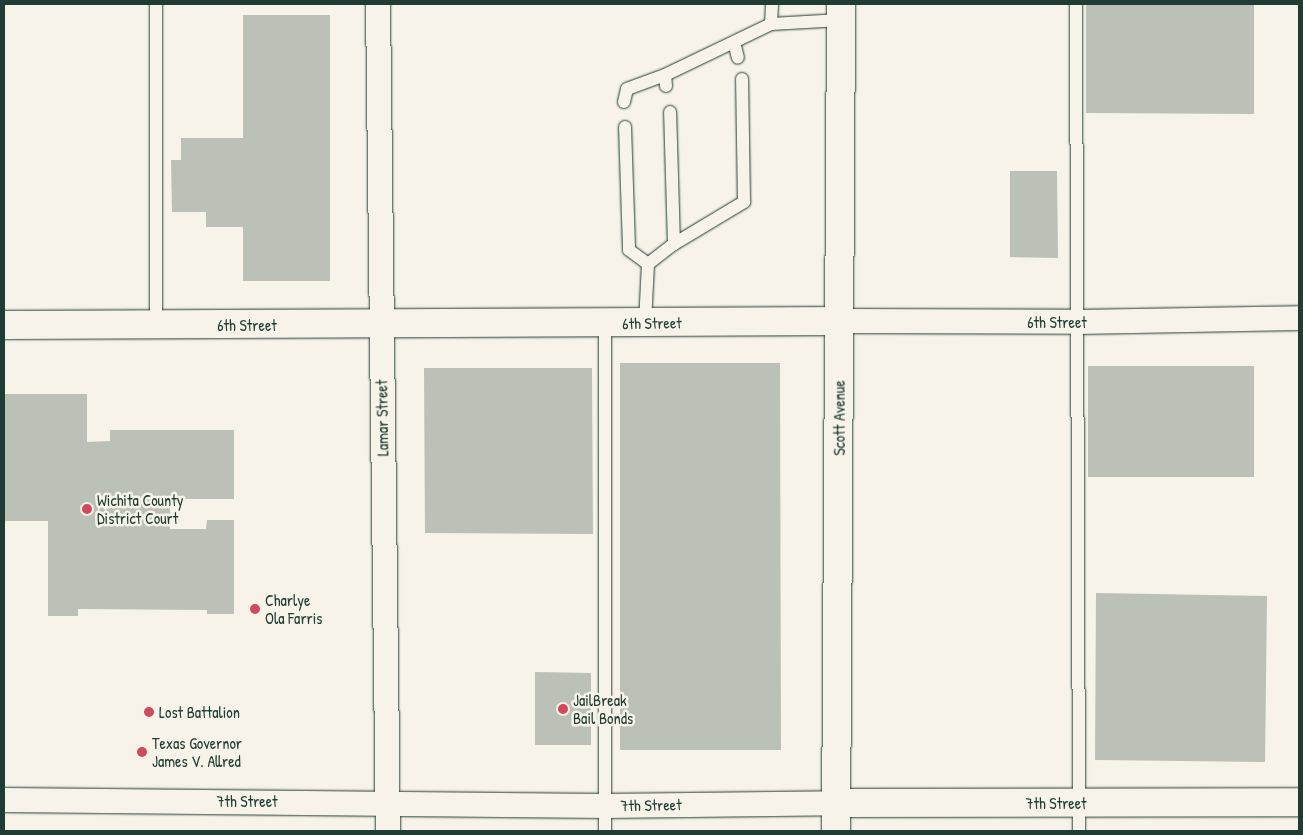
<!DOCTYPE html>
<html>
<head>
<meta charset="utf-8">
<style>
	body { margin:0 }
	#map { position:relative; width:1303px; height:835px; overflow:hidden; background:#f7f3e8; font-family:"Patrick Hand",sans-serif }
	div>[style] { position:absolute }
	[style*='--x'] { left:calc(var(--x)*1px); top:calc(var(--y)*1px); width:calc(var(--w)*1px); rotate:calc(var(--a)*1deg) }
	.building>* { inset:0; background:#bbc1b6 }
	.roads { filter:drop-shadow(0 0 1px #1f3d34) drop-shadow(0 0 1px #1f3d34) }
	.lane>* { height:12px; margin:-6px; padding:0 6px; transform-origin:6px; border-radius:6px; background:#f7f3e8 }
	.street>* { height:24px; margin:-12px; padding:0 12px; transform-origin:12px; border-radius:12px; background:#f7f3e8 }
	.secondary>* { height:28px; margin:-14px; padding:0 14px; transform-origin:14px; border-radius:14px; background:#f7f3e8 }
	.dots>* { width:14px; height:14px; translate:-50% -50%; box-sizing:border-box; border:2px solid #f7f3e8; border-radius:50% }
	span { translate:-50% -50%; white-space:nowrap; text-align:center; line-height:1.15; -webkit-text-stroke:5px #f7f3e8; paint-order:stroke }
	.street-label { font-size:16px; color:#1f3d34 }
	.poi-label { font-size:16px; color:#1f3d34 }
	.left { translate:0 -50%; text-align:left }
	.frame { position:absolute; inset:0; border:5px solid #1f3d34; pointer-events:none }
</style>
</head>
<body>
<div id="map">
	<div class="building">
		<i style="clip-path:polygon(1086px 4px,1254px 4px,1254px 114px,1086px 113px)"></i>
		<i style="clip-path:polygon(243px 15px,330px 15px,330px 281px,243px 281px,243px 227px,206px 227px,206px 212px,172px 212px,171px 160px,181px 160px,181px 138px,243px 138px)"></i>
		<i style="clip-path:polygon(1010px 171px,1057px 171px,1058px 258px,1010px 257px)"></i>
		<i style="clip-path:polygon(620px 363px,780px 363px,781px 750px,620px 750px)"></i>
		<i style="clip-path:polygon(1088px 366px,1254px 366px,1254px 477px,1088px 477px)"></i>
		<i style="clip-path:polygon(424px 368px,592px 368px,593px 534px,425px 533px)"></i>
		<i style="clip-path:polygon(4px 394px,87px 394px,87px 442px,110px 441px,110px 430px,234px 430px,234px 499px,170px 499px,170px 529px,206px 529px,207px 520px,234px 520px,234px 614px,207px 614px,207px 610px,78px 609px,78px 616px,48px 616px,48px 521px,4px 521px)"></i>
		<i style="clip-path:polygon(1096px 593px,1267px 596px,1265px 762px,1095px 760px)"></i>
		<i style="clip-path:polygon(535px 672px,591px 673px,591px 745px,535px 745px)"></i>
	</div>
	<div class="roads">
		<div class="lane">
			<i style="--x:156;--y:4;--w:321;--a:90"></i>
			<i style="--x:1076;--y:4;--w:827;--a:89.79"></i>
			<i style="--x:771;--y:24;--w:20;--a:-87"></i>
			<i style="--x:734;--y:42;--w:16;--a:76"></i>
			<i style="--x:666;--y:86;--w:11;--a:-95"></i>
			<i style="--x:665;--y:75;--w:118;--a:-25.7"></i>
			<i style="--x:771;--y:24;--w:70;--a:-3.3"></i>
			<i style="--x:624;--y:102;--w:13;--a:-77"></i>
			<i style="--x:627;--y:89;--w:40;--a:-20.2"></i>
			<i style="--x:625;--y:127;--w:123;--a:88.1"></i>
			<i style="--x:629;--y:250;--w:24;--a:36"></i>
			<i style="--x:674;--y:244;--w:82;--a:-31"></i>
			<i style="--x:744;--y:202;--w:123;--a:-90.9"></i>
			<i style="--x:645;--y:323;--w:59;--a:-87.1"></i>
			<i style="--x:648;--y:264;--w:33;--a:-38"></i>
			<i style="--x:674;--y:244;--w:132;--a:-91.7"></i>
			<i style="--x:605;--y:831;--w:507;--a:-90"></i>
		</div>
		<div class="street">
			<i style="--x:378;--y:4;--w:827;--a:89.31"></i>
			<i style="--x:840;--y:321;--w:237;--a:0.2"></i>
			<i style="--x:1077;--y:322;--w:222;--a:-1"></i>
			<i style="--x:4;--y:800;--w:601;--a:0.57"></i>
			<i style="--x:605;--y:806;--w:231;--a:-0.7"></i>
		</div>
		<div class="secondary">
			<i style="--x:4;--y:325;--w:836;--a:-0.27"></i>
			<i style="--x:836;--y:803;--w:463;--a:-0.1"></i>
			<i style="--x:836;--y:831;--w:827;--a:-89.65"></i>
		</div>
	</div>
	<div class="dots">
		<i style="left:87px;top:509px;background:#d1495b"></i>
		<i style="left:255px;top:609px;background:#d1495b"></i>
		<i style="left:563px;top:709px;background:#d1495b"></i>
		<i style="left:149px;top:712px;background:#d1495b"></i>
		<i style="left:142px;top:752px;background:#d1495b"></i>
	</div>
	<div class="street-label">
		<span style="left:1057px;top:322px">6th Street</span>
		<span style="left:652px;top:323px;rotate:-1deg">6th Street</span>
		<span style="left:247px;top:325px">6th Street</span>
		<span style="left:382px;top:418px;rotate:-91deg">Lamar Street</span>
		<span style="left:839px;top:418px;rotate:-90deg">Scott Avenue</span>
		<span style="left:247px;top:801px">7th Street</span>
		<span style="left:1056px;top:803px">7th Street</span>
		<span style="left:651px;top:805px;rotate:-1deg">7th Street</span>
	</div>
	<div class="poi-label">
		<span class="left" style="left:97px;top:509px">Wichita County<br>District Court</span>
		<span class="left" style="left:265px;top:609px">Charlye<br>Ola Farris</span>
		<span class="left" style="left:573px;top:709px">JailBreak<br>Bail Bonds</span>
		<span class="left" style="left:159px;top:712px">Lost Battalion</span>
		<span class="left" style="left:152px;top:752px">Texas Governor<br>James V. Allred</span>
	</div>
	<div class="frame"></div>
</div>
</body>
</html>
